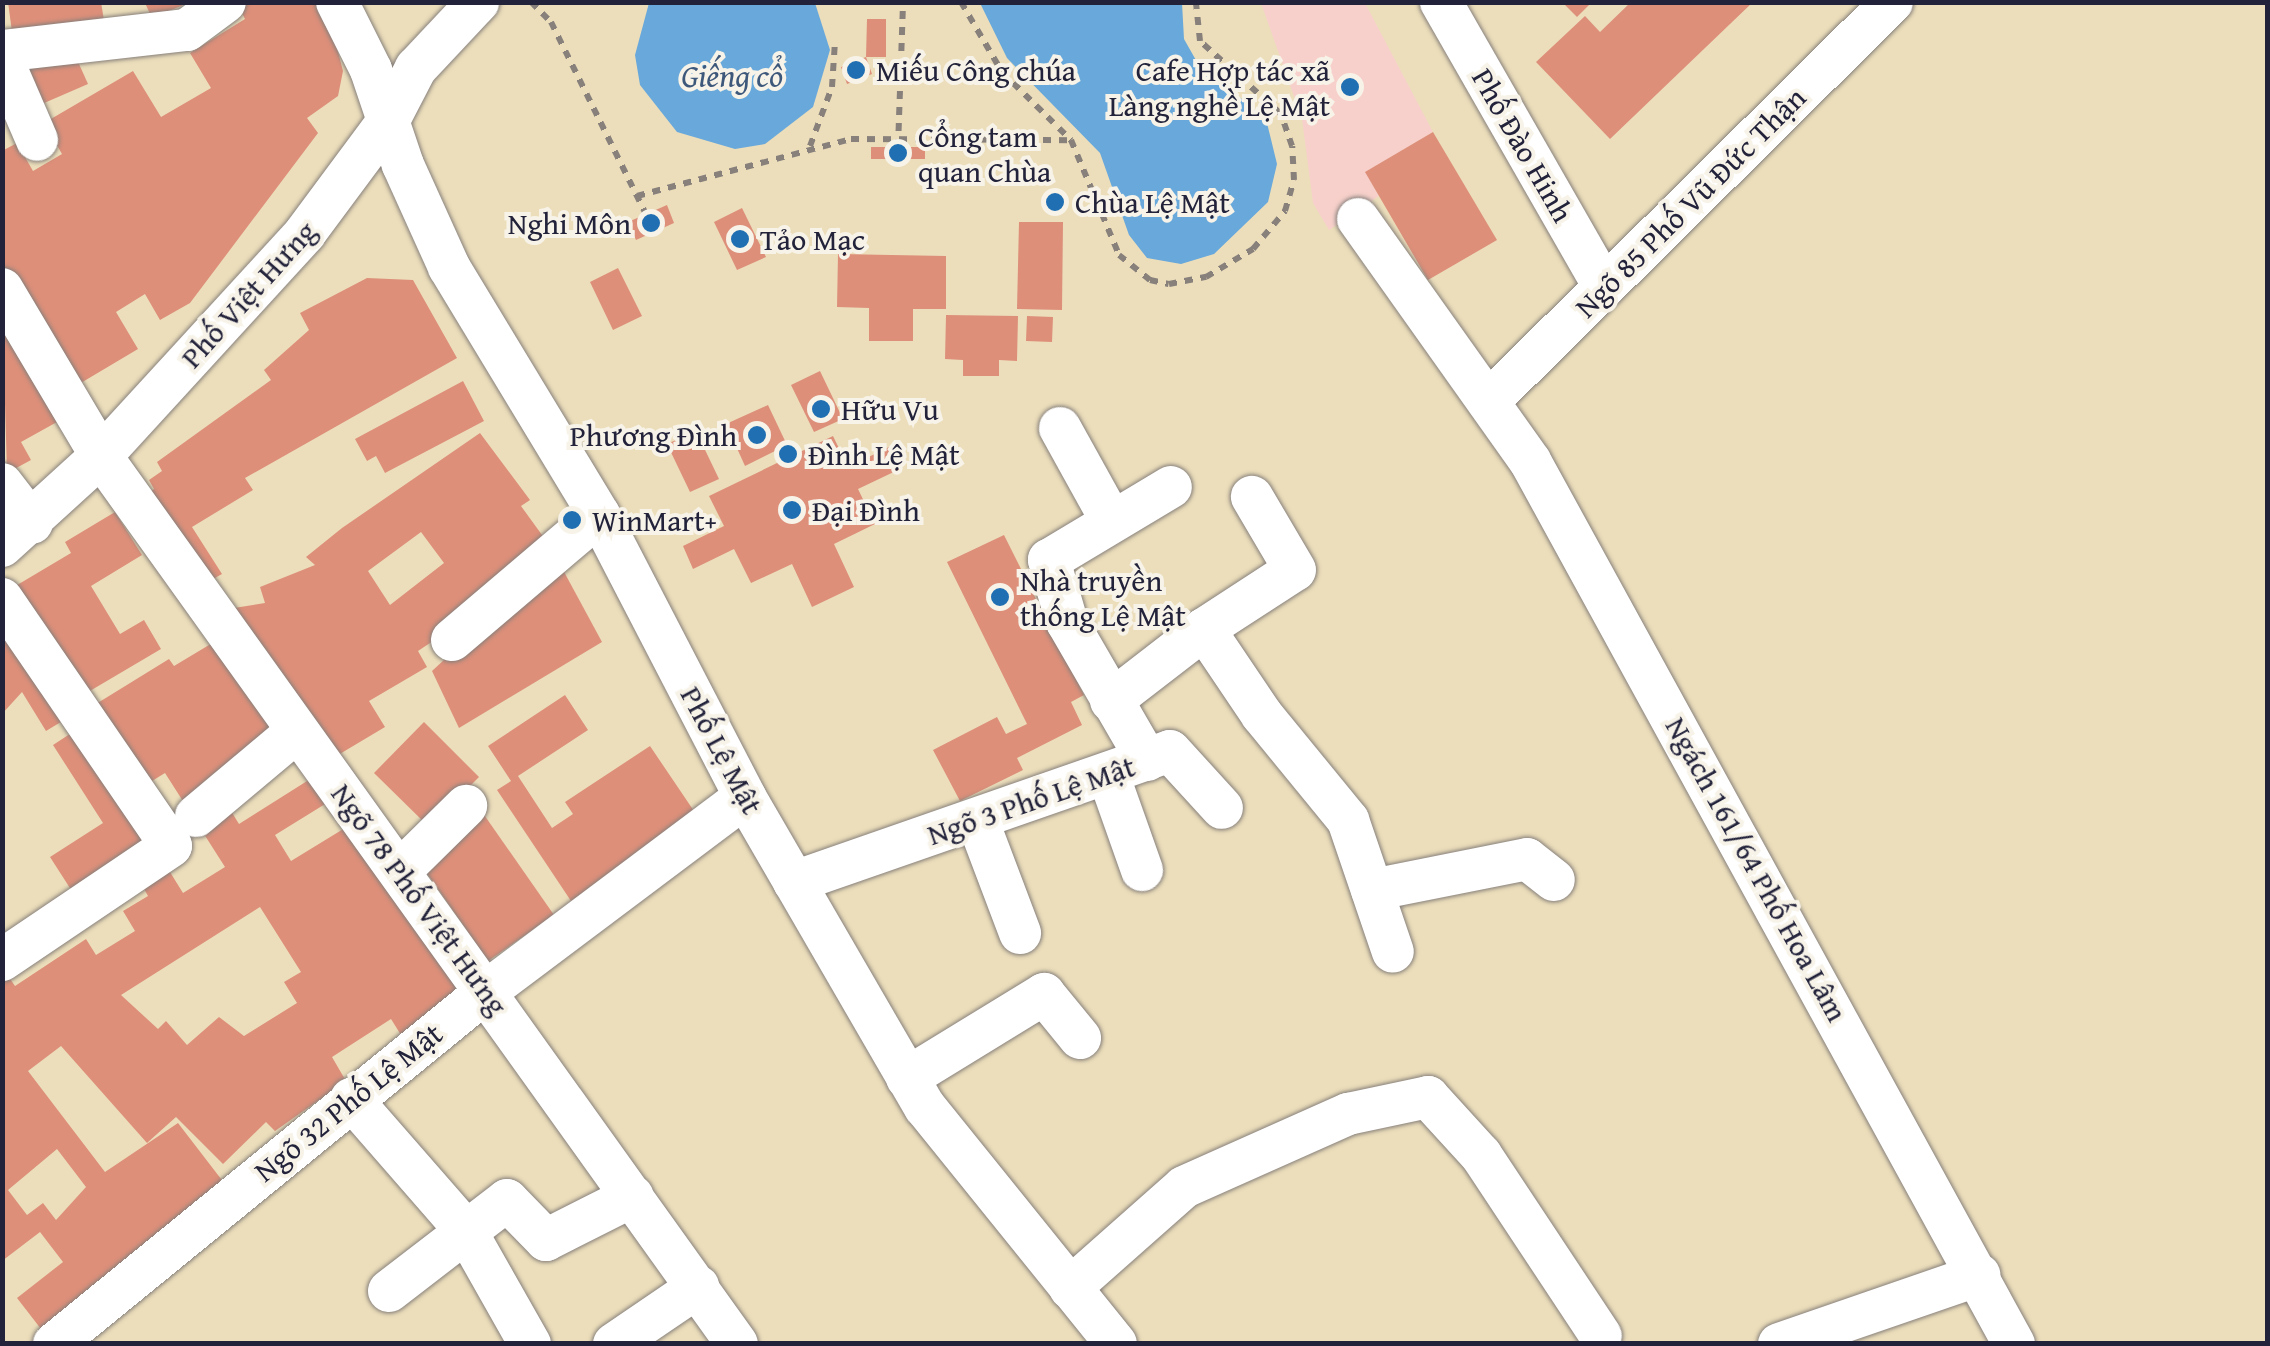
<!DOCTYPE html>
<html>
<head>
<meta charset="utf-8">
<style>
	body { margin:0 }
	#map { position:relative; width:2270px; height:1346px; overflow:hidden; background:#ecdebb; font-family:"Gentium Book Plus",serif }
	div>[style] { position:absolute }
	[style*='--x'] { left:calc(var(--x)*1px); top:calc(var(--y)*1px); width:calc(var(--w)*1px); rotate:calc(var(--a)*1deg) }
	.built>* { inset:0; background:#f7d0cb }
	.water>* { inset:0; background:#68a8db }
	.building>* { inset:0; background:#dd8f7a }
	.path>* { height:6px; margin-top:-3px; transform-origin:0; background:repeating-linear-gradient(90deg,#87807b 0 8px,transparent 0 16px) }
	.roads { filter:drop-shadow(0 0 2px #87807b) drop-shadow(0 0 2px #87807b) }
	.minor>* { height:42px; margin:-21px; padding:0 21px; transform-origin:21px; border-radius:21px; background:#fff }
	.dots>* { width:28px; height:28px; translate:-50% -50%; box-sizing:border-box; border:5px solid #f7f3e8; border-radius:50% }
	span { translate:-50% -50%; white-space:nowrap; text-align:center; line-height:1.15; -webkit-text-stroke:8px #f7f3e8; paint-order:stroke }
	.poi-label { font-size:30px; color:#22223b }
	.left { translate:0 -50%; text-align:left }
	.right { translate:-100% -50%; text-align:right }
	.street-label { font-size:30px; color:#22223b }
	.water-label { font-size:32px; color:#3e587b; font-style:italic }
	.frame { position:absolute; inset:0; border:5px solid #22223b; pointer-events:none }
</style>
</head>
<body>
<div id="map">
	<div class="built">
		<i style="clip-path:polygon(1261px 3px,1365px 3px,1433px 132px,1366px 172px,1379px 196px,1329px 230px,1313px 203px,1302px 119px)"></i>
	</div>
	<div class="water">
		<i style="clip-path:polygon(649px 3px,815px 3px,830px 50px,813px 107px,765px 144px,735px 149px,677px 132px,640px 85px,635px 55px)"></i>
		<i style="clip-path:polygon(980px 3px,1182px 3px,1184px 39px,1197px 62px,1266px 119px,1277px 164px,1268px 202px,1214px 254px,1181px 264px,1147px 258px,1129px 235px,1100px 153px,1007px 58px)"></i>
	</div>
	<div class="building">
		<i style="clip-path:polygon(8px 2px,101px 2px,106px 33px,14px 47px)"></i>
		<i style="clip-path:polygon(249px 2px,325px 2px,343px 71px,338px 96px,307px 118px,318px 133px,190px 303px,160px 320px,145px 294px,116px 312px,138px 349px,69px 390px,2px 277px,2px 151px,17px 143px,33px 171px,62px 154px,44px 123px,133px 71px,161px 117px,211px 88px,190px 53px,245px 19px,240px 9px)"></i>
		<i style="clip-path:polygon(1562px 2px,1592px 2px,1577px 17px)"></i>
		<i style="clip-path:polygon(1631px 2px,1753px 2px,1610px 139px,1536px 62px,1585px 16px,1600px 32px)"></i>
		<i style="clip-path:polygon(145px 3px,188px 3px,152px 18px)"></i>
		<i style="clip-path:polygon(867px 19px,886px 19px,886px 57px,866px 57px)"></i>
		<i style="clip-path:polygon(71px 46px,88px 84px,35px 107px,19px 69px)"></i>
		<i style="clip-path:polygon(866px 57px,872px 74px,847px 84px,841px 67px)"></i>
		<i style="clip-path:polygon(1433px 132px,1497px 240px,1428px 280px,1365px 172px)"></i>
		<i style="clip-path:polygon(871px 147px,925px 147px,925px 159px,871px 159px)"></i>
		<i style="clip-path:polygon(667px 205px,674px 223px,636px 240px,628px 222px)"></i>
		<i style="clip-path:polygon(742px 208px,766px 257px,737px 270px,714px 222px)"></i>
		<i style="clip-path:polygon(1019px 222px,1063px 222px,1062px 310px,1017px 309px)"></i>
		<i style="clip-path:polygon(838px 254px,946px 256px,946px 309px,913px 309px,913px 341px,869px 341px,869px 308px,837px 307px)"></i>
		<i style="clip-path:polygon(618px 268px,642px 316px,613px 330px,590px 282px)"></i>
		<i style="clip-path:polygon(367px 278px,413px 280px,457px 358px,245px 478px,253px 490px,192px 527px,222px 574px,199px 587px,139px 499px,154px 489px,149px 480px,162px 471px,157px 462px,271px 380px,264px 370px,309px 330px,300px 313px)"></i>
		<i style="clip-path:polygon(2px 301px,66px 417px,21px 442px,31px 460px,7px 473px)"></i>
		<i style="clip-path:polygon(946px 315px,1018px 316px,1017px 361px,999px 360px,999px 376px,963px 376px,963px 360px,945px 359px)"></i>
		<i style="clip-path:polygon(1027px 316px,1053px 317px,1052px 342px,1026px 341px)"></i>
		<i style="clip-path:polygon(820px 371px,843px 419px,814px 432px,791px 385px)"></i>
		<i style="clip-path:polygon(463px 381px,484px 421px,385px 473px,376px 456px,367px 461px,355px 439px)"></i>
		<i style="clip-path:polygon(768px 405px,787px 445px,745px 466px,726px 424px)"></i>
		<i style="clip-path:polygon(696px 431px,719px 479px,690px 492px,667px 444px)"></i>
		<i style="clip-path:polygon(evenodd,480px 433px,530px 500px,521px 506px,550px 546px,478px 611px,418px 651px,427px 667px,369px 701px,385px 727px,328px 761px,228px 609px,265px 603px,260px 587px,315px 565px,306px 557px,342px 528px,480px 433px,421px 532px,444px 563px,390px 605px,368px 571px,421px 532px)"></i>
		<i style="clip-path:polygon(833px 436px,848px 467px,889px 447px,900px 469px,858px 489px,875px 524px,834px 544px,854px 587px,812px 607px,792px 564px,751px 583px,734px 549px,693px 569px,683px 546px,724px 526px,709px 496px)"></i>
		<i style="clip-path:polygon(115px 512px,142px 555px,91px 586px,120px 634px,144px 620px,161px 649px,78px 698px,84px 708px,46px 731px,22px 692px,2px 714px,2px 594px,71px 553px,65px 542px)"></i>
		<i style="clip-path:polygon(1004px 535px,1084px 695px,1071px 702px,1082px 725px,1017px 758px,1023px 770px,960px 801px,933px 750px,997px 717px,1006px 734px,1027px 724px,947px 562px)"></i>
		<i style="clip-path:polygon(556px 557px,602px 642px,459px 728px,432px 671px)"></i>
		<i style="clip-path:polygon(evenodd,219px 639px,282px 738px,213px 782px,239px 824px,315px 776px,330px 801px,275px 835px,291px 861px,358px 820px,470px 991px,401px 1035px,391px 1019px,332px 1057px,346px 1081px,275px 1131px,266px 1122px,223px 1164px,176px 1117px,147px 1143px,61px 1046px,28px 1071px,105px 1172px,178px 1123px,228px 1188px,41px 1329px,17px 1298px,63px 1262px,40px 1232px,2px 1261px,2px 981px,8px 976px,15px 986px,86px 939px,96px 955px,135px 931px,123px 911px,148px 896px,139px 880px,165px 864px,183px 893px,225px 867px,165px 773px,152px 781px,183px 832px,77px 899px,50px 857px,103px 823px,53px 745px,102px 713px,96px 704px,169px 659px,174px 666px,219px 639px,260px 907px,301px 972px,284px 982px,297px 1003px,244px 1036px,219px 1017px,187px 1045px,166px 1021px,158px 1029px,121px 995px,260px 907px,219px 639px,57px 1149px,86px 1187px,56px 1220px,43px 1203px,27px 1215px,8px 1190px,57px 1149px)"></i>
		<i style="clip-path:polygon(565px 695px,588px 730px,518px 776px,552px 828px,573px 814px,565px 802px,650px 746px,698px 817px,571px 901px,497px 790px,511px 781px,488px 746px)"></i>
		<i style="clip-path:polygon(424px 722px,479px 777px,429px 827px,374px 773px)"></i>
		<i style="clip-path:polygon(480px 809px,554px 915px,488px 961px,417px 859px)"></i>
	</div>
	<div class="path">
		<i style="--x:531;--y:2;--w:28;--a:45"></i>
		<i style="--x:551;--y:22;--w:214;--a:63.7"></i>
		<i style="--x:961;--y:2;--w:81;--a:59.6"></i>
		<i style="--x:1002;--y:72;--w:97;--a:44.6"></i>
		<i style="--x:1071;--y:140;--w:125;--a:67.3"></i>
		<i style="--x:1119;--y:255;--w:40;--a:39"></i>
		<i style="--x:1150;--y:280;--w:19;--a:12"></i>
		<i style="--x:1169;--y:284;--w:38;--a:-11"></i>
		<i style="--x:1206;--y:277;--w:55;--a:-30.8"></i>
		<i style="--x:1253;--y:249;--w:50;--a:-49.9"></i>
		<i style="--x:1285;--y:211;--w:32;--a:-74"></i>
		<i style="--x:1294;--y:180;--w:34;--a:-93"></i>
		<i style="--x:1292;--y:146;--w:34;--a:-109"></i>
		<i style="--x:1281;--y:114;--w:109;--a:-138"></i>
		<i style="--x:1200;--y:41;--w:39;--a:-96"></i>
		<i style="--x:810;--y:146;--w:63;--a:-69.6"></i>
		<i style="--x:832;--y:87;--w:45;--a:-86.2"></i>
		<i style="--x:898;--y:147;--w:145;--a:-88"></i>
		<i style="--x:637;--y:196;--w:221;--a:-14.9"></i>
		<i style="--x:851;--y:139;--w:219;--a:0.3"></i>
	</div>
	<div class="roads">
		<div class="minor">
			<i style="--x:337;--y:2;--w:76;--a:63.4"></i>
			<i style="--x:371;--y:70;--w:100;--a:71.4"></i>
			<i style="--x:403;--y:165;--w:112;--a:65.7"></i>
			<i style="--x:449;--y:267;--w:290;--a:58.8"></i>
			<i style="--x:599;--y:515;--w:318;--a:62.6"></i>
			<i style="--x:745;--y:797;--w:358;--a:59.9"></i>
			<i style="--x:925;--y:1107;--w:304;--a:51.1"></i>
			<i style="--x:1441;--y:2;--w:328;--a:60.2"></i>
			<i style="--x:2;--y:51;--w:186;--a:-6.5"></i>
			<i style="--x:187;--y:30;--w:47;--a:-36.4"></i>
			<i style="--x:2;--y:59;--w:88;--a:66.6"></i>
			<i style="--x:1358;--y:219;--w:297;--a:54.6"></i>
			<i style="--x:1530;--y:461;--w:1007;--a:61.27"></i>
			<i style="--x:2;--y:289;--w:194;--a:59.3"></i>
			<i style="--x:101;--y:456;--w:1092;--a:54.39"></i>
			<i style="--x:1489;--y:401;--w:567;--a:-44.71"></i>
			<i style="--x:1060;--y:428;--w:107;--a:61"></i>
			<i style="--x:2;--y:484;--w:49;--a:52.4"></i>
			<i style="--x:2;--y:546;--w:134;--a:-42.3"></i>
			<i style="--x:101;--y:456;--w:302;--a:-47.5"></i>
			<i style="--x:305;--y:233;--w:141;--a:-53.4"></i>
			<i style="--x:389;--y:120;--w:59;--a:-62.6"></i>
			<i style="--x:416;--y:68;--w:91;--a:-46.8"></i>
			<i style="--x:2;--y:599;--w:299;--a:55.6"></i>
			<i style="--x:171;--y:846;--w:204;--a:146"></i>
			<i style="--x:1204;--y:629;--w:108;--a:-33"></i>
			<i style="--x:1295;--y:570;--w:85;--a:-120.5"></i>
			<i style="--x:452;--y:640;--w:193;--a:-40.4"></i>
			<i style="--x:1111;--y:701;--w:118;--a:-37.7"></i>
			<i style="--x:1204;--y:629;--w:104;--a:56"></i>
			<i style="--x:1262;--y:715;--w:136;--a:50.7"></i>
			<i style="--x:1348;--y:820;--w:139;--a:71.2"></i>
			<i style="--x:1147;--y:760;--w:160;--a:-120.1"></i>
			<i style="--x:1067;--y:622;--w:65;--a:-106.2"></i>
			<i style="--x:1049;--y:560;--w:142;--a:-30.9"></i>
			<i style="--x:1108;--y:774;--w:102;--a:70.5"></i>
			<i style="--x:196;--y:816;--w:131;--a:-40"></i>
			<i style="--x:977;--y:819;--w:122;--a:69.3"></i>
			<i style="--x:400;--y:871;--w:93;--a:-44.6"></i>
			<i style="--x:794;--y:882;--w:398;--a:-19.2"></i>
			<i style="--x:1170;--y:751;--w:77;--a:47.6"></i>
			<i style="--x:1372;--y:890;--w:158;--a:-11.3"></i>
			<i style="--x:1527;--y:859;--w:34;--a:38"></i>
			<i style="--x:907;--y:1078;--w:161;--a:-31.5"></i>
			<i style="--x:1044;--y:994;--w:57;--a:50.7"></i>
			<i style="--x:351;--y:1099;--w:175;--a:48.9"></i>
			<i style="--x:466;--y:1231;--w:130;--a:60.5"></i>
			<i style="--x:1070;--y:1288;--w:152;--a:-41.5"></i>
			<i style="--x:1184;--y:1187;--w:180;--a:-24"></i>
			<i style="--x:1348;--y:1114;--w:82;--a:-12"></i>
			<i style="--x:1428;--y:1097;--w:79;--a:47.6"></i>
			<i style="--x:1481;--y:1155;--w:217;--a:56.5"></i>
			<i style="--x:389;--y:1291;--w:149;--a:-37.6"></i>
			<i style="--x:507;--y:1200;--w:56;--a:45.7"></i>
			<i style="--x:546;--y:1240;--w:97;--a:-26.8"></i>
			<i style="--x:54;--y:1344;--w:560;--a:-39.2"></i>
			<i style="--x:488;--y:990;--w:321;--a:-36.9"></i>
			<i style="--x:614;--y:1344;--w:102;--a:-34.2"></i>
			<i style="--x:1779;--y:1344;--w:212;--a:-19"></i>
		</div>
	</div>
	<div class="dots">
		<i style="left:856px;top:70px;background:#1f6fb2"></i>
		<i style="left:1350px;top:87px;background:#1f6fb2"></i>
		<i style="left:898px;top:153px;background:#1f6fb2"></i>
		<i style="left:1055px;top:202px;background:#1f6fb2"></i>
		<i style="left:651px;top:223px;background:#1f6fb2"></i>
		<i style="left:740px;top:239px;background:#1f6fb2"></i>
		<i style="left:821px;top:409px;background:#1f6fb2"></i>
		<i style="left:757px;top:435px;background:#1f6fb2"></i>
		<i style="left:788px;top:454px;background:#1f6fb2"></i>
		<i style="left:792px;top:510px;background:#1f6fb2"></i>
		<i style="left:572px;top:520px;background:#1f6fb2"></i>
		<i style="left:1000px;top:597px;background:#1f6fb2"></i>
	</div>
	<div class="poi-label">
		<span class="left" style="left:876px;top:70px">Miếu Công chúa</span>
		<span class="right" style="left:1330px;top:87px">Cafe Hợp tác xã<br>Làng nghề Lệ Mật</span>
		<span class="left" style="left:918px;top:153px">Cổng tam<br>quan Chùa</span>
		<span class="left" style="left:1075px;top:202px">Chùa Lệ Mật</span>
		<span class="right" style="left:631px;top:223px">Nghi Môn</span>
		<span class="left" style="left:760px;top:239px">Tảo Mạc</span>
		<span class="left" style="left:841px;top:409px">Hữu Vu</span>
		<span class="right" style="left:737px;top:435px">Phương Đình</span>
		<span class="left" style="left:808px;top:454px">Đình Lệ Mật</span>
		<span class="left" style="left:812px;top:510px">Đại Đình</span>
		<span class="left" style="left:592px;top:520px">WinMart+</span>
		<span class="left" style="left:1020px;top:597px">Nhà truyền<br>thống Lệ Mật</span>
	</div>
	<div class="street-label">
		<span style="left:1523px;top:145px;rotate:60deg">Phố Đào Hinh</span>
		<span style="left:1690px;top:202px;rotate:-45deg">Ngõ 85 Phố Vũ Đức Thận</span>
		<span style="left:248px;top:294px;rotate:-48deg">Phố Việt Hưng</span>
		<span style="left:722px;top:750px;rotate:62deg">Phố Lệ Mật</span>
		<span style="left:1031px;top:800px;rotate:-19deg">Ngõ 3 Phố Lệ Mật</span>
		<span style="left:1757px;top:869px;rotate:61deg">Ngách 161/64 Phố Hoa Lâm</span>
		<span style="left:420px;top:899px;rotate:54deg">Ngõ 78 Phố Việt Hưng</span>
		<span style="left:348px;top:1102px;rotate:-39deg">Ngõ 32 Phố Lệ Mật</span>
	</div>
	<div class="water-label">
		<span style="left:732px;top:76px">Giếng cổ</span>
	</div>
	<div class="frame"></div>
</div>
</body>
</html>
